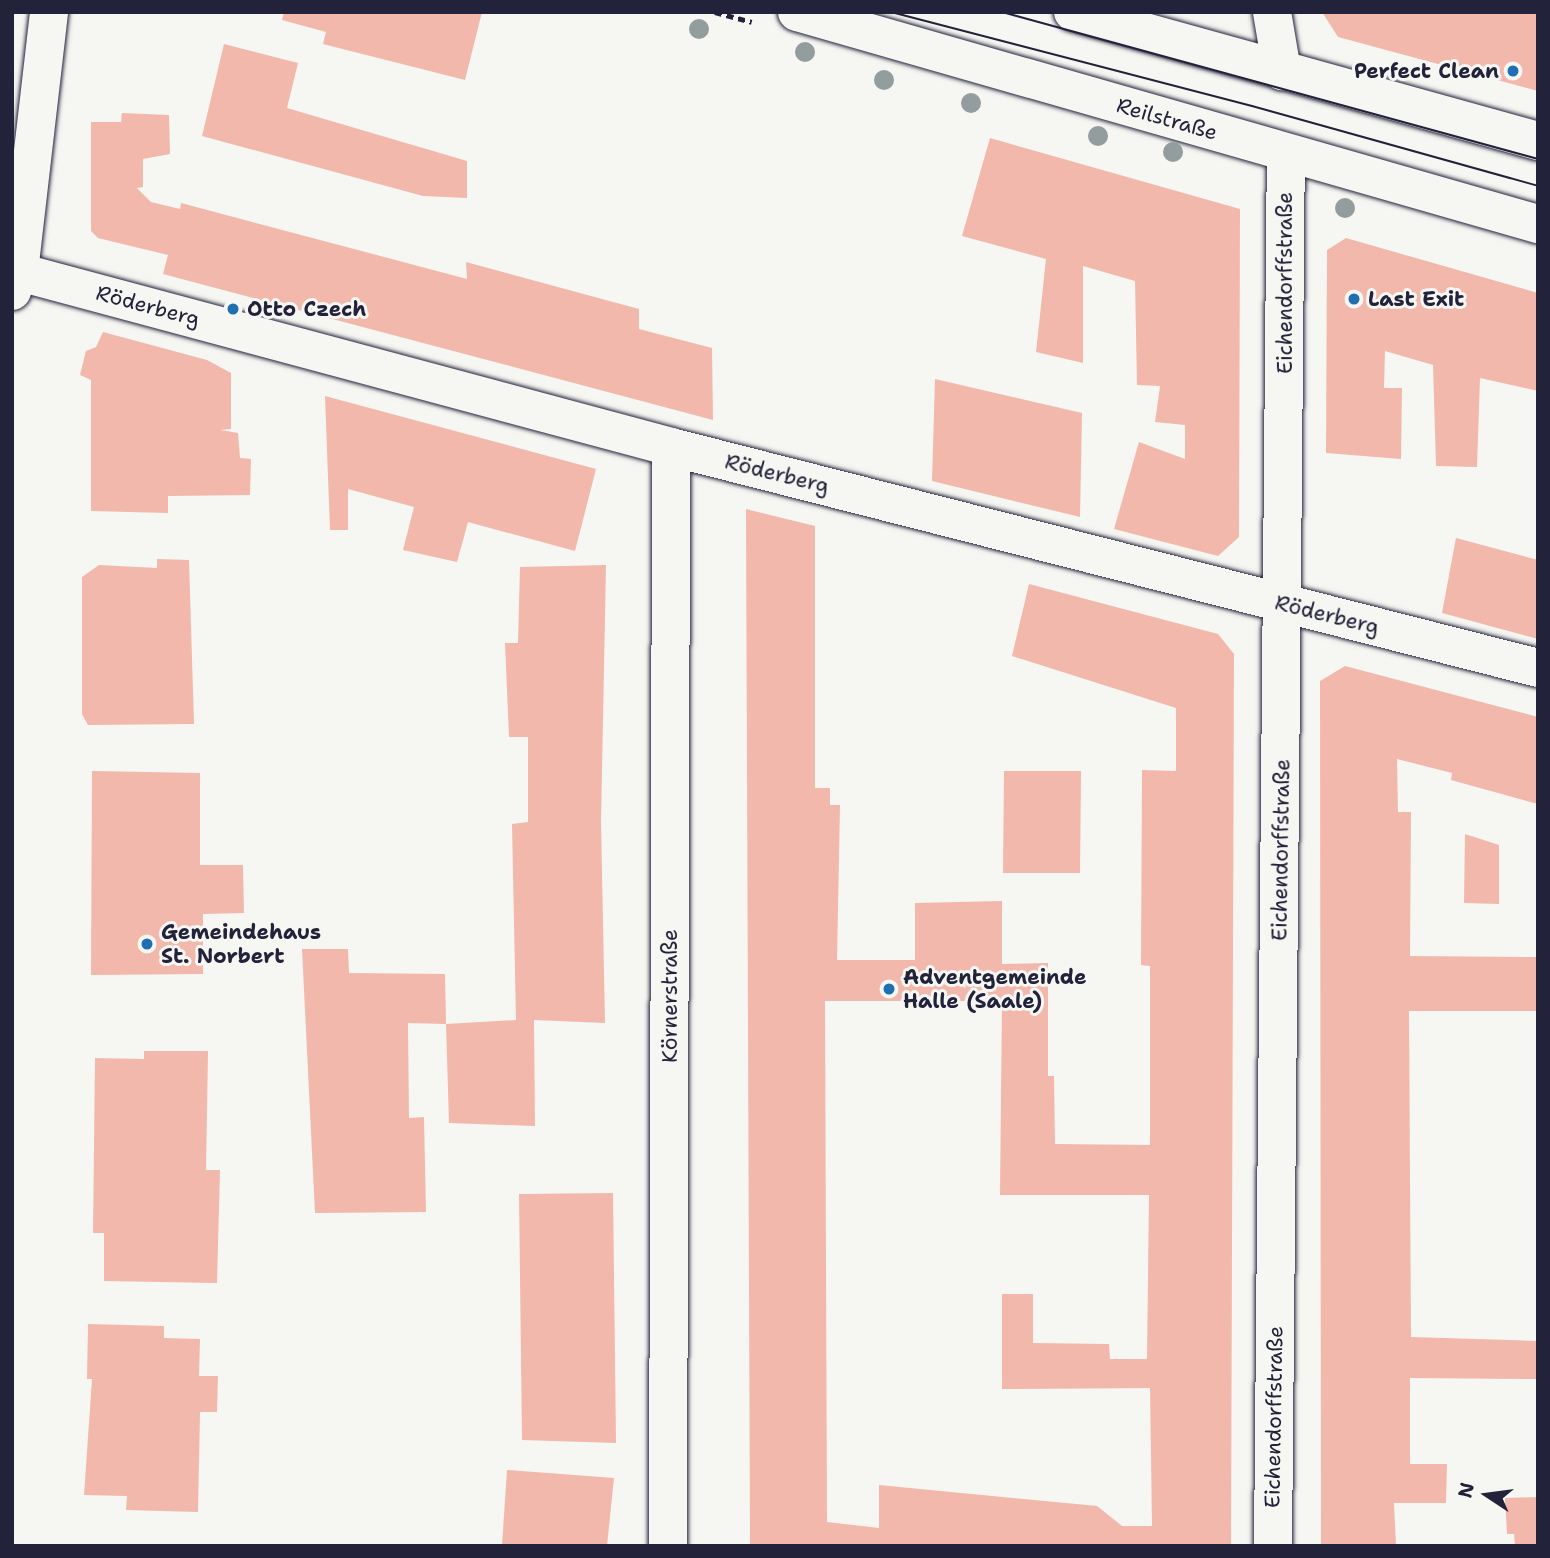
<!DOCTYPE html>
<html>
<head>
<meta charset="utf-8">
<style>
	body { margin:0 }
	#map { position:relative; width:1550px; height:1558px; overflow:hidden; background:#f6f6f2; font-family:"Shantell Sans",sans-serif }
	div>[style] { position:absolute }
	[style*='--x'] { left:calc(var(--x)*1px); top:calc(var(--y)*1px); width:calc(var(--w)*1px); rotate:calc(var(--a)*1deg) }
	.building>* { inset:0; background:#f2b8ab }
	.path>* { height:4.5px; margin-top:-2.25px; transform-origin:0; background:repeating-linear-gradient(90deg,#22223b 0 7px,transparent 0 12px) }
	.roads { filter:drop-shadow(0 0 2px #22223b) drop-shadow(0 0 2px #22223b) }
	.minor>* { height:38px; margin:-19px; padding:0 19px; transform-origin:19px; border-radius:19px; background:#f6f6f2 }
	.tram>* { height:2px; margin:-1px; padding:0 1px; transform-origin:1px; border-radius:1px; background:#22223b }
	.trees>* { width:20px; height:20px; margin:-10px; border-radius:50%; background:#949d9d }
	.dots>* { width:19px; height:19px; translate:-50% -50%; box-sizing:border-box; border:4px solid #f6f6f2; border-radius:50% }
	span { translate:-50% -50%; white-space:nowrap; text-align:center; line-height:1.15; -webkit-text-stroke:6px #f6f6f2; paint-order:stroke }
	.poi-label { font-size:21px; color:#22223b; font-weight:700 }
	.right { translate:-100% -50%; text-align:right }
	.left { translate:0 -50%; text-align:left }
	.street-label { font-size:21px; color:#22223b }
	.frame { position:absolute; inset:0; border:14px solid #22223b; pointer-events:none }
	.north { position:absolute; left:1452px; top:1460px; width:70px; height:70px; -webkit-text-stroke:5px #f6f6f2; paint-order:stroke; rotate:283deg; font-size:19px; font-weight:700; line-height:28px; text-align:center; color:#22223b }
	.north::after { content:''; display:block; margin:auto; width:24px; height:32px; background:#22223b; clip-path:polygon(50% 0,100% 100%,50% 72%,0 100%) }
</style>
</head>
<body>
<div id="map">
	<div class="building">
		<i style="clip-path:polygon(284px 12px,482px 12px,465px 80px,323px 44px,326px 32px,282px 20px)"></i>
		<i style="clip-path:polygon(1322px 12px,1538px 12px,1538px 91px,1338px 37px)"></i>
		<i style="clip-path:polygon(224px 44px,298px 63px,287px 108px,467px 161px,467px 198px,423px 196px,202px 136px)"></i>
		<i style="clip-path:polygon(122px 113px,169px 115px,170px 154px,143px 159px,143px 187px,137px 188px,151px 202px,180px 209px,181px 203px,467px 279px,466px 262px,639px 309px,639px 329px,712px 348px,713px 420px,163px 274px,168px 255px,98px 238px,91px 231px,91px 122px,121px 122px)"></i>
		<i style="clip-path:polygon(990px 138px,1240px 209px,1239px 537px,1218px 556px,1114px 529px,1139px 442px,1185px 459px,1185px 425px,1155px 422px,1160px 386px,1137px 385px,1135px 281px,1083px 266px,1083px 363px,1036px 352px,1046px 259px,962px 236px)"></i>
		<i style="clip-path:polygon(1346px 238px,1538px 293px,1538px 391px,1480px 378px,1477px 467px,1436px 466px,1433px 365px,1385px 351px,1384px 388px,1402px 388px,1401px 459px,1326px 453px,1327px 250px)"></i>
		<i style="clip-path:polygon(103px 332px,207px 360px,231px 373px,231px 429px,220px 430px,238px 433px,240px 458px,251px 459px,250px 495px,168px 496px,168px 513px,91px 511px,91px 380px,80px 375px,86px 351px,96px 347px)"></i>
		<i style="clip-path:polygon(935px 379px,1082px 413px,1080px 517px,932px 481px)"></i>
		<i style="clip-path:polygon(325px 396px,596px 469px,575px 551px,468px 522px,457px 562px,403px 550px,414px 507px,348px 489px,348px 530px,330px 530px)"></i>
		<i style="clip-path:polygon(evenodd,746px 509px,815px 526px,815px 788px,830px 788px,830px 805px,840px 805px,837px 960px,915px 960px,915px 903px,1002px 901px,1002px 964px,1048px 963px,1048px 1076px,1054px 1076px,1055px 1144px,1150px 1145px,1150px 966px,1141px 965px,1142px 770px,1176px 771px,1176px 708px,1012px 656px,1029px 584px,1218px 634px,1234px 654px,1231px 1546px,750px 1546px,746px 509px,825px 1001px,1002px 1001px,1000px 1195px,1149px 1195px,1147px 1359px,1110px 1359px,1109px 1344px,1033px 1343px,1033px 1294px,1002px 1294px,1002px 1389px,1150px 1388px,1152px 1526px,1122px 1526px,1097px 1506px,879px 1485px,879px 1528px,827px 1522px,825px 1001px)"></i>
		<i style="clip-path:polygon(1456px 538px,1538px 560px,1538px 639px,1442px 613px)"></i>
		<i style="clip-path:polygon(157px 559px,189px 560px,194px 724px,88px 725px,82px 714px,82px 577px,99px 565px,157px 568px)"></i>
		<i style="clip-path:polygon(606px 565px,601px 822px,605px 1023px,534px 1020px,535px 1126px,449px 1123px,446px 1024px,516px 1020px,512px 824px,528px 822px,528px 737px,509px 737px,505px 643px,518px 643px,520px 567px)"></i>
		<i style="clip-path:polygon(1345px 666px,1538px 717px,1538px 804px,1451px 780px,1452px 773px,1397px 759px,1398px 812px,1411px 812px,1410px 956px,1538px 957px,1538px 1011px,1409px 1011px,1411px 1337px,1538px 1341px,1538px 1379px,1410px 1378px,1410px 1464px,1447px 1464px,1446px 1503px,1394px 1503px,1396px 1546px,1321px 1546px,1320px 681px)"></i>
		<i style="clip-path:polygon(92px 771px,200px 773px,200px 865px,243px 865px,244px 913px,203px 914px,203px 974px,91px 975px)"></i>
		<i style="clip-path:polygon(1004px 771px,1081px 771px,1080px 873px,1003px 873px)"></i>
		<i style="clip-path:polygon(1465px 834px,1499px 845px,1499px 904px,1464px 903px)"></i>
		<i style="clip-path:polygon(302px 949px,348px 949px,349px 973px,445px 974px,446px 1024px,408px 1023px,409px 1118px,424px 1117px,426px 1212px,315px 1213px)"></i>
		<i style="clip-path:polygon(144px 1051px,208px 1051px,206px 1170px,220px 1170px,217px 1283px,104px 1281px,104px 1233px,93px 1233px,95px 1058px,144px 1059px)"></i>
		<i style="clip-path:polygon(613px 1193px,616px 1443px,522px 1440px,519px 1194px)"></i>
		<i style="clip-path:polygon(88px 1324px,164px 1326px,164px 1338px,200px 1339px,199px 1376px,218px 1376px,217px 1412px,200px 1412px,198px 1512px,126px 1510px,127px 1496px,84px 1495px,92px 1379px,87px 1379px)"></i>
		<i style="clip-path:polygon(507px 1470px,614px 1478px,607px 1546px,502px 1546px)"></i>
		<i style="clip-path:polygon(1538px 1497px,1538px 1546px,1515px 1546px,1514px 1534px,1507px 1534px,1505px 1498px)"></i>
	</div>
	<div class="path">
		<i style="--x:715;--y:12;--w:38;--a:15"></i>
	</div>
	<div class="roads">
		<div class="minor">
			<i style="--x:797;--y:12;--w:771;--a:15.97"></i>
			<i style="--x:1073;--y:12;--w:483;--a:15.5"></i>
			<i style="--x:1272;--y:12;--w:60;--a:80.4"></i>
			<i style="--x:19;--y:272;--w:675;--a:15.02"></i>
			<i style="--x:671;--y:447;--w:895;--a:14.3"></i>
			<i style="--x:12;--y:291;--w:20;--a:-70"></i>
			<i style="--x:19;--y:272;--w:262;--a:-83.4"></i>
			<i style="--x:668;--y:1546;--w:1099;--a:-89.84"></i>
			<i style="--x:1273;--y:1546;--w:1393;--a:-89.47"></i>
		</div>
	</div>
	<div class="tram">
		<i style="--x:891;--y:12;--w:373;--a:14.6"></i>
		<i style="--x:1252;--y:106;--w:297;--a:15.6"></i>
		<i style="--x:1002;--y:12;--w:556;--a:15.34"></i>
	</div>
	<div class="trees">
		<i style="left:699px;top:29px"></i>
		<i style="left:805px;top:52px"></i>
		<i style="left:884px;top:80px"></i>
		<i style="left:971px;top:103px"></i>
		<i style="left:1098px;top:136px"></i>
		<i style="left:1173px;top:152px"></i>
		<i style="left:1345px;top:208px"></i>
	</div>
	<div class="dots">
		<i style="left:1513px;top:71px;background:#1f6fb2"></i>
		<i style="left:1354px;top:299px;background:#1f6fb2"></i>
		<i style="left:233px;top:309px;background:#1f6fb2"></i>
		<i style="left:147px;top:944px;background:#1f6fb2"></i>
		<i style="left:889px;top:989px;background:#1f6fb2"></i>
	</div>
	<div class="poi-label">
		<span class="right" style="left:1499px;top:71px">Perfect Clean</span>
		<span class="left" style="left:1368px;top:299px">Last Exit</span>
		<span class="left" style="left:247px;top:309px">Otto Czech</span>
		<span class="left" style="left:161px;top:944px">Gemeindehaus<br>St. Norbert</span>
		<span class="left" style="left:903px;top:989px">Adventgemeinde<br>Halle (Saale)</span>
	</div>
	<div class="street-label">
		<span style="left:1167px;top:119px;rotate:16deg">Reilstraße</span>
		<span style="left:1285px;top:283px;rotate:-90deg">Eichendorffstraße</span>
		<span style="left:148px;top:306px;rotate:15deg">Röderberg</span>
		<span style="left:777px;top:474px;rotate:14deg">Röderberg</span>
		<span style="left:1327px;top:615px;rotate:14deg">Röderberg</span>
		<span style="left:1281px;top:850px;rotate:-89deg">Eichendorffstraße</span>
		<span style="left:670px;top:996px;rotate:-90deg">Körnerstraße</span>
		<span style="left:1274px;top:1417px;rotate:-89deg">Eichendorffstraße</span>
	</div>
	<div class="frame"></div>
	<div class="north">N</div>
</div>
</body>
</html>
